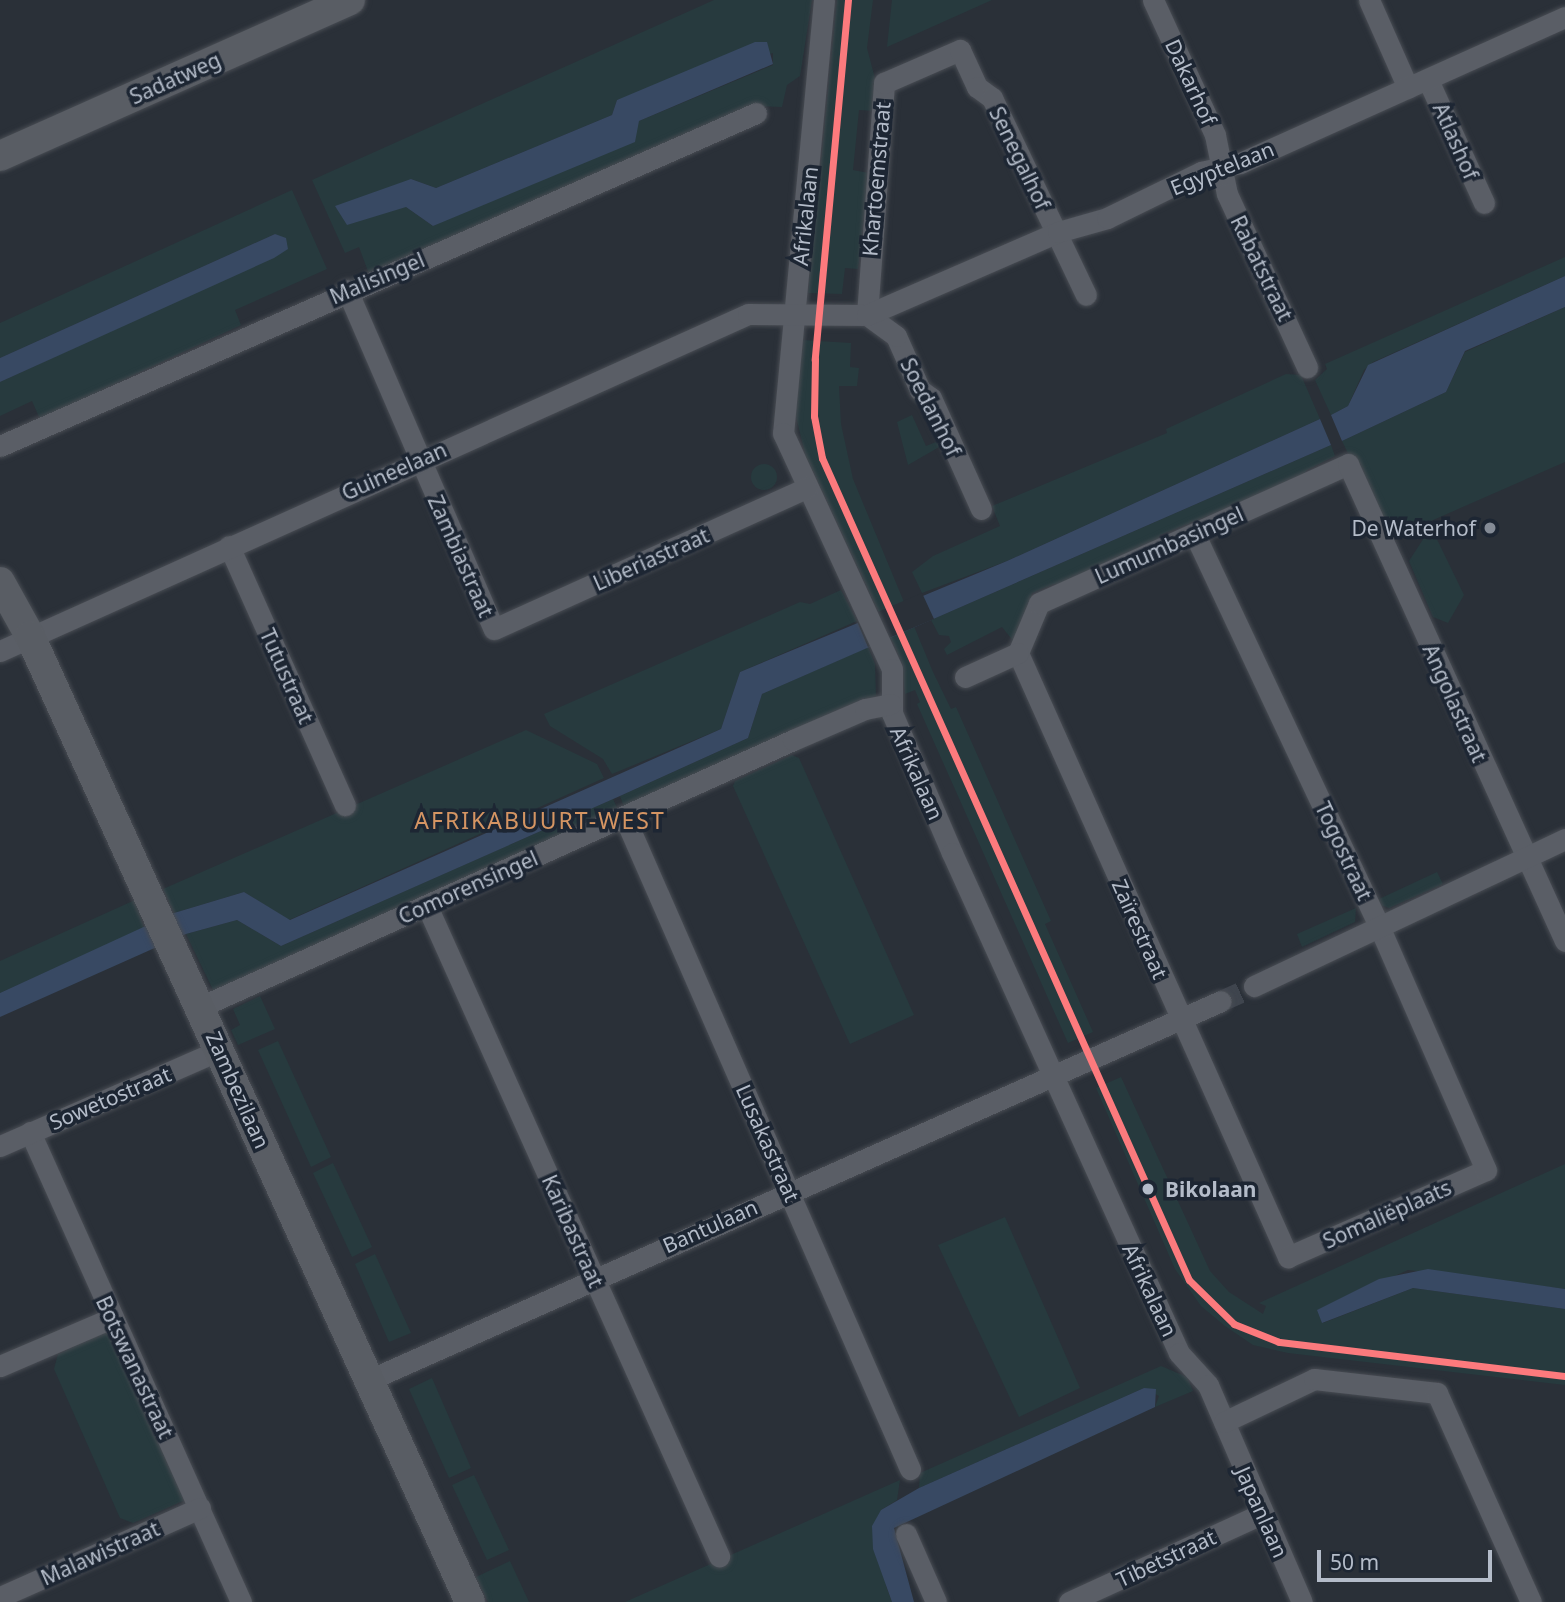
<!DOCTYPE html>
<html>
<head>
<meta charset="utf-8">
<style>
	body { margin:0 }
	#map { position:relative; width:1565px; height:1602px; overflow:hidden; background:#2a3038; font-family:"Noto Sans",sans-serif }
	div>[style] { position:absolute }
	[style*='--x'] { left:calc(var(--x)*1px); top:calc(var(--y)*1px); width:calc(var(--w)*1px); rotate:calc(var(--a)*1deg) }
	.green>* { inset:0; background:#273a3e }
	.round { border-radius:50% }
	.water>* { inset:0; background:#384963 }
	.pier>* { inset:0; background:#2a3038 }
	.street-tunnel>* { height:21px; margin-top:-10.5px; transform-origin:0; background:repeating-linear-gradient(90deg,#3f454e 0 21px,transparent 0 31px) }
	.roads { filter:drop-shadow(0 0 2px #484c53) drop-shadow(0 0 2px #484c53) }
	.street>* { height:21px; margin:-10.5px; padding:0 10.5px; transform-origin:10.5px; border-radius:10.5px; background:#5a5e66 }
	.secondary>* { height:30px; margin:-15px; padding:0 15px; transform-origin:15px; border-radius:15px; background:#595d64 }
	.tram-1>* { height:7px; margin:-3.5px; padding:0 3.5px; transform-origin:3.5px; border-radius:3.5px; background:#fc7a7d }
	.dots>* { width:19px; height:19px; translate:-50% -50%; box-sizing:border-box; border:4px solid #1d2633; border-radius:50% }
	span { translate:-50% -50%; white-space:nowrap; text-align:center; line-height:1.15; -webkit-text-stroke:7px #1d2633; paint-order:stroke }
	.street-label { font-size:21px; color:#b4bcc9 }
	.poi-label { font-size:21px; color:#b4bcc9 }
	.right { translate:-100% -50%; text-align:right }
	.stop-label { font-size:21px; color:#b4bcc9; font-weight:700 }
	.left { translate:0 -50%; text-align:left }
	.neighbourhood-label { font-size:23px; color:#d59563; letter-spacing:2px }
	.scale { position:absolute; left:1317px; top:1550px; width:175px; height:32px; box-sizing:border-box; border:4px solid #b4bcc9; border-top:0; padding-left:9px; font-size:21px; line-height:24px; white-space:nowrap; color:#b4bcc9; -webkit-text-stroke:5px #1d2633; paint-order:stroke }
</style>
</head>
<body>
<div id="map">
	<div class="green">
		<i style="clip-path:polygon(evenodd,714px 0,812px 0,800px 76px,787px 85px,782px 107px,754px 106px,369px 274px,359px 247px,345px 253px,312px 180px,714px 0,773px 53px,773px 65px,639px 121px,433px 226px,406px 207px,411px 179px,436px 188px,612px 115px,617px 100px,773px 53px)"></i>
		<i style="clip-path:polygon(837px 0,873px 0,867px 48px,878px 90px,876px 111px,859px 110px,853px 170px,869px 173px,858px 269px,845px 268px,842px 294px,808px 293px)"></i>
		<i style="clip-path:polygon(892px 0,992px 0,887px 47px)"></i>
		<i style="clip-path:polygon(292px 190px,327px 269px,235px 310px,241px 325px,40px 419px,32px 401px,0 416px,0 382px,287px 249px,275px 234px,0 358px,0 323px)"></i>
		<i style="clip-path:polygon(1565px 257px,1565px 276px,1373px 362px,1364px 370px,1348px 406px,1331px 415px,1315px 380px,1327px 369px,1325px 364px)"></i>
		<i style="clip-path:polygon(1565px 307px,1565px 462px,1390px 539px,1342px 441px,1446px 392px,1465px 352px)"></i>
		<i style="clip-path:polygon(802px 340px,851px 343px,850px 367px,859px 368px,857px 386px,839px 386px,841px 424px,853px 479px,933px 672px,951px 709px,956px 707px,1051px 921px,1045px 924px,1093px 1032px,1068px 1043px,917px 704px,920px 702px,915px 690px,905px 694px,901px 660px,805px 454px,795px 412px)"></i>
		<i style="clip-path:polygon(1286px 374px,1301px 375px,1320px 419px,1007px 561px,922px 593px,912px 572px,933px 556px,1000px 526px,992px 506px,1167px 433px,1166px 429px)"></i>
		<i style="clip-path:polygon(912px 415px,926px 446px,941px 440px,941px 446px,908px 465px,897px 422px)"></i>
		<i style="clip-path:polygon(1331px 445px,1335px 456px,1307px 470px,1301px 479px,1160px 535px,1155px 544px,1067px 585px,1054px 584px,1032px 593px,1014px 642px,1002px 627px,947px 655px,944px 649px,951px 642px,949px 636px,939px 635px,931px 620px)"></i>
		<i class="round" style="left:751px;top:464px;width:26px;height:26px"></i>
		<i style="clip-path:polygon(1431px 527px,1464px 595px,1448px 623px,1433px 617px,1409px 561px)"></i>
		<i style="clip-path:polygon(841px 590px,857px 621px,740px 672px,721px 729px,612px 774px,603px 759px,550px 726px,544px 714px,800px 602px,810px 604px)"></i>
		<i style="clip-path:polygon(868px 647px,875px 664px,876px 696px,625px 808px,623px 804px,620px 796px,748px 738px,762px 694px)"></i>
		<i style="clip-path:polygon(526px 730px,597px 764px,604px 778px,289px 920px,244px 892px,174px 913px,163px 889px)"></i>
		<i style="clip-path:polygon(792px 755px,799px 758px,914px 1015px,850px 1044px,733px 786px,735px 781px)"></i>
		<i style="clip-path:polygon(613px 799px,619px 812px,216px 996px,186px 934px,237px 920px,281px 946px)"></i>
		<i style="clip-path:polygon(1437px 872px,1443px 884px,1389px 908px,1381px 905px,1379px 899px)"></i>
		<i style="clip-path:polygon(135px 900px,144px 928px,0 993px,0 961px)"></i>
		<i style="clip-path:polygon(1356px 908px,1355px 922px,1302px 947px,1297px 934px)"></i>
		<i style="clip-path:polygon(260px 996px,275px 1029px,238px 1045px,231px 1030px,240px 1025px,233px 1009px)"></i>
		<i style="clip-path:polygon(278px 1041px,331px 1157px,311px 1167px,258px 1050px)"></i>
		<i style="clip-path:polygon(1121px 1077px,1210px 1271px,1229px 1292px,1263px 1314px,1266px 1306px,1259px 1303px,1565px 1164px,1565px 1289px,1408px 1270px,1318px 1310px,1323px 1323px,1413px 1288px,1565px 1309px,1565px 1385px,1288px 1353px,1253px 1345px,1225px 1326px,1201px 1306px,1175px 1269px,1096px 1088px)"></i>
		<i style="clip-path:polygon(333px 1163px,372px 1247px,352px 1257px,313px 1173px)"></i>
		<i style="clip-path:polygon(1005px 1217px,1080px 1388px,1019px 1417px,938px 1245px)"></i>
		<i style="clip-path:polygon(375px 1254px,411px 1333px,389px 1342px,355px 1264px)"></i>
		<i style="clip-path:polygon(111px 1330px,185px 1500px,133px 1523px,120px 1518px,54px 1369px,58px 1354px)"></i>
		<i style="clip-path:polygon(1161px 1366px,1187px 1377px,1193px 1391px,1155px 1407px,1159px 1396px,1144px 1388px,919px 1488px,920px 1473px)"></i>
		<i style="clip-path:polygon(432px 1378px,471px 1468px,449px 1478px,409px 1389px)"></i>
		<i style="clip-path:polygon(474px 1475px,509px 1550px,487px 1560px,452px 1485px)"></i>
		<i style="clip-path:polygon(900px 1480px,897px 1500px,881px 1510px,886px 1586px,892px 1602px,625px 1602px)"></i>
		<i style="clip-path:polygon(510px 1561px,529px 1602px,488px 1602px,476px 1577px)"></i>
	</div>
	<div class="water">
		<i style="clip-path:polygon(755px 42px,767px 42px,773px 64px,639px 121px,635px 142px,433px 226px,406px 207px,347px 225px,335px 206px,411px 179px,436px 188px,612px 115px,617px 100px)"></i>
		<i style="clip-path:polygon(275px 234px,286px 238px,288px 249px,274px 258px,0 382px,0 358px)"></i>
		<i style="clip-path:polygon(1565px 276px,1565px 307px,1465px 351px,1446px 392px,1342px 441px,1331px 415px,1348px 406px,1368px 365px)"></i>
		<i style="clip-path:polygon(1320px 419px,1331px 445px,762px 694px,748px 738px,620px 796px,281px 946px,237px 920px,186px 934px,0 1017px,0 993px,174px 913px,244px 892px,290px 920px,721px 729px,740px 672px,1007px 561px)"></i>
		<i style="clip-path:polygon(1428px 1269px,1565px 1289px,1565px 1309px,1413px 1288px,1322px 1323px,1317px 1310px,1379px 1279px)"></i>
		<i style="clip-path:polygon(1144px 1388px,1156px 1389px,1155px 1407px,894px 1528px,914px 1602px,892px 1602px,873px 1549px,872px 1526px,881px 1510px,919px 1488px)"></i>
	</div>
	<div class="pier">
		<i style="clip-path:polygon(922px 593px,934px 619px,868px 647px,857px 621px)"></i>
	</div>
	<div class="street-tunnel">
		<i style="--x:1221;--y:1001;--w:36;--a:-24"></i>
	</div>
	<div class="roads">
		<div class="street">
			<i style="--x:824;--y:0;--w:435;--a:95.4"></i>
			<i style="--x:783;--y:433;--w:260;--a:65.2"></i>
			<i style="--x:892;--y:669;--w:44;--a:90"></i>
			<i style="--x:892;--y:713;--w:152;--a:66.8"></i>
			<i style="--x:952;--y:853;--w:549;--a:65.58"></i>
			<i style="--x:1179;--y:1353;--w:43;--a:47.8"></i>
			<i style="--x:1208;--y:1385;--w:236;--a:66.6"></i>
			<i style="--x:1153;--y:0;--w:149;--a:65.3"></i>
			<i style="--x:1215;--y:135;--w:60;--a:78.5"></i>
			<i style="--x:1227;--y:194;--w:191;--a:65.2"></i>
			<i style="--x:1369;--y:0;--w:96;--a:66.1"></i>
			<i style="--x:1428;--y:80;--w:135;--a:65.5"></i>
			<i style="--x:347;--y:290;--w:369;--a:66.6"></i>
			<i style="--x:494;--y:629;--w:343;--a:-24.3"></i>
			<i style="--x:0;--y:446;--w:826;--a:-23.77"></i>
			<i style="--x:981;--y:509;--w:122;--a:-114.2"></i>
			<i style="--x:931;--y:398;--w:14;--a:-144"></i>
			<i style="--x:920;--y:390;--w:59;--a:-114"></i>
			<i style="--x:896;--y:336;--w:36;--a:-144"></i>
			<i style="--x:867;--y:315;--w:233;--a:-85.8"></i>
			<i style="--x:884;--y:83;--w:83;--a:-23.5"></i>
			<i style="--x:960;--y:50;--w:41;--a:65.3"></i>
			<i style="--x:977;--y:87;--w:19;--a:36"></i>
			<i style="--x:992;--y:98;--w:218;--a:64.5"></i>
			<i style="--x:229;--y:546;--w:284;--a:65.9"></i>
			<i style="--x:0;--y:651;--w:820;--a:-24.25"></i>
			<i style="--x:748;--y:314;--w:119;--a:0.5"></i>
			<i style="--x:867;--y:315;--w:208;--a:-23.5"></i>
			<i style="--x:1058;--y:232;--w:51;--a:-15.9"></i>
			<i style="--x:1107;--y:218;--w:105;--a:-26.1"></i>
			<i style="--x:1201;--y:172;--w:40;--a:-13"></i>
			<i style="--x:1240;--y:163;--w:356;--a:-24.2"></i>
			<i style="--x:1018;--y:653;--w:662;--a:65.91"></i>
			<i style="--x:1288;--y:1257;--w:216;--a:-23.7"></i>
			<i style="--x:1486;--y:1170;--w:264;--a:-113.7"></i>
			<i style="--x:1380;--y:928;--w:435;--a:-115.2"></i>
			<i style="--x:1018;--y:653;--w:54;--a:-67.2"></i>
			<i style="--x:1039;--y:603;--w:339;--a:-24.2"></i>
			<i style="--x:1348;--y:464;--w:524;--a:65.54"></i>
			<i style="--x:965;--y:677;--w:58;--a:-24.4"></i>
			<i style="--x:624;--y:816;--w:713;--a:66.35"></i>
			<i style="--x:427;--y:906;--w:713;--a:65.81"></i>
			<i style="--x:1254;--y:986;--w:344;--a:-25.3"></i>
			<i style="--x:200;--y:1007;--w:650;--a:-24.24"></i>
			<i style="--x:793;--y:740;--w:78;--a:-23.3"></i>
			<i style="--x:865;--y:709;--w:26;--a:-11"></i>
			<i style="--x:30;--y:1132;--w:515;--a:65.82"></i>
			<i style="--x:0;--y:1146;--w:240;--a:-23.6"></i>
			<i style="--x:0;--y:1366;--w:122;--a:-23.2"></i>
			<i style="--x:369;--y:1380;--w:932;--a:-23.98"></i>
			<i style="--x:1224;--y:1422;--w:100;--a:-25.5"></i>
			<i style="--x:1314;--y:1379;--w:124;--a:6.5"></i>
			<i style="--x:1437;--y:1393;--w:229;--a:65.8"></i>
			<i style="--x:906;--y:1534;--w:74;--a:66.2"></i>
			<i style="--x:0;--y:1597;--w:219;--a:-24"></i>
			<i style="--x:1069;--y:1602;--w:213;--a:-24.6"></i>
		</div>
		<div class="secondary">
			<i style="--x:0;--y:156;--w:383;--a:-24"></i>
			<i style="--x:0;--y:582;--w:62;--a:60.9"></i>
			<i style="--x:30;--y:636;--w:1061;--a:65.51"></i>
		</div>
	</div>
	<div class="tram-1">
		<i style="--x:848;--y:0;--w:361;--a:95.3"></i>
		<i style="--x:815;--y:359;--w:57;--a:91"></i>
		<i style="--x:814;--y:416;--w:43;--a:79.2"></i>
		<i style="--x:822;--y:458;--w:900;--a:65.94"></i>
		<i style="--x:1189;--y:1280;--w:63;--a:44.4"></i>
		<i style="--x:1234;--y:1324;--w:48;--a:21.8"></i>
		<i style="--x:1279;--y:1342;--w:288;--a:6.8"></i>
	</div>
	<div class="dots">
		<i style="left:1490px;top:528px;background:#848b96"></i>
		<i style="left:1148px;top:1189px;background:#b4bcc9"></i>
	</div>
	<div class="street-label">
		<span style="left:175px;top:78px;rotate:-24deg">Sadatweg</span>
		<span style="left:1191px;top:82px;rotate:65deg">Dakarhof</span>
		<span style="left:1456px;top:141px;rotate:66deg">Atlashof</span>
		<span style="left:1020px;top:158px;rotate:64deg">Senegalhof</span>
		<span style="left:1222px;top:168px;rotate:-22deg">Egyptelaan</span>
		<span style="left:876px;top:179px;rotate:-85deg">Khartoemstraat</span>
		<span style="left:805px;top:216px;rotate:-84deg">Afrikalaan</span>
		<span style="left:1262px;top:268px;rotate:64deg">Rabatstraat</span>
		<span style="left:377px;top:278px;rotate:-23deg">Malisingel</span>
		<span style="left:931px;top:407px;rotate:63deg">Soedanhof</span>
		<span style="left:394px;top:471px;rotate:-24deg">Guineelaan</span>
		<span style="left:1169px;top:545px;rotate:-24deg">Lumumbasingel</span>
		<span style="left:461px;top:556px;rotate:66deg">Zambiastraat</span>
		<span style="left:651px;top:559px;rotate:-24deg">Liberiastraat</span>
		<span style="left:287px;top:676px;rotate:66deg">Tutustraat</span>
		<span style="left:1455px;top:703px;rotate:66deg">Angolastraat</span>
		<span style="left:917px;top:773px;rotate:66deg">Afrikalaan</span>
		<span style="left:1344px;top:851px;rotate:65deg">Togostraat</span>
		<span style="left:468px;top:887px;rotate:-24deg">Comorensingel</span>
		<span style="left:1140px;top:929px;rotate:66deg">Zaïrestraat</span>
		<span style="left:238px;top:1090px;rotate:66deg">Zambezilaan</span>
		<span style="left:110px;top:1098px;rotate:-23deg">Sowetostraat</span>
		<span style="left:768px;top:1143px;rotate:66deg">Lusakastraat</span>
		<span style="left:1387px;top:1214px;rotate:-24deg">Somaliëplaats</span>
		<span style="left:710px;top:1226px;rotate:-24deg">Bantulaan</span>
		<span style="left:573px;top:1231px;rotate:66deg">Karibastraat</span>
		<span style="left:1150px;top:1290px;rotate:65deg">Afrikalaan</span>
		<span style="left:135px;top:1367px;rotate:65deg">Botswanastraat</span>
		<span style="left:1262px;top:1512px;rotate:66deg">Japanlaan</span>
		<span style="left:100px;top:1553px;rotate:-24deg">Malawistraat</span>
		<span style="left:1166px;top:1558px;rotate:-25deg">Tibetstraat</span>
	</div>
	<div class="poi-label">
		<span class="right" style="left:1476px;top:528px">De Waterhof</span>
	</div>
	<div class="stop-label">
		<span class="left" style="left:1165px;top:1189px">Bikolaan</span>
	</div>
	<div class="neighbourhood-label">
		<span style="left:540px;top:820px">AFRIKABUURT-WEST</span>
	</div>
	<div class="scale">50 m</div>
</div>
</body>
</html>
